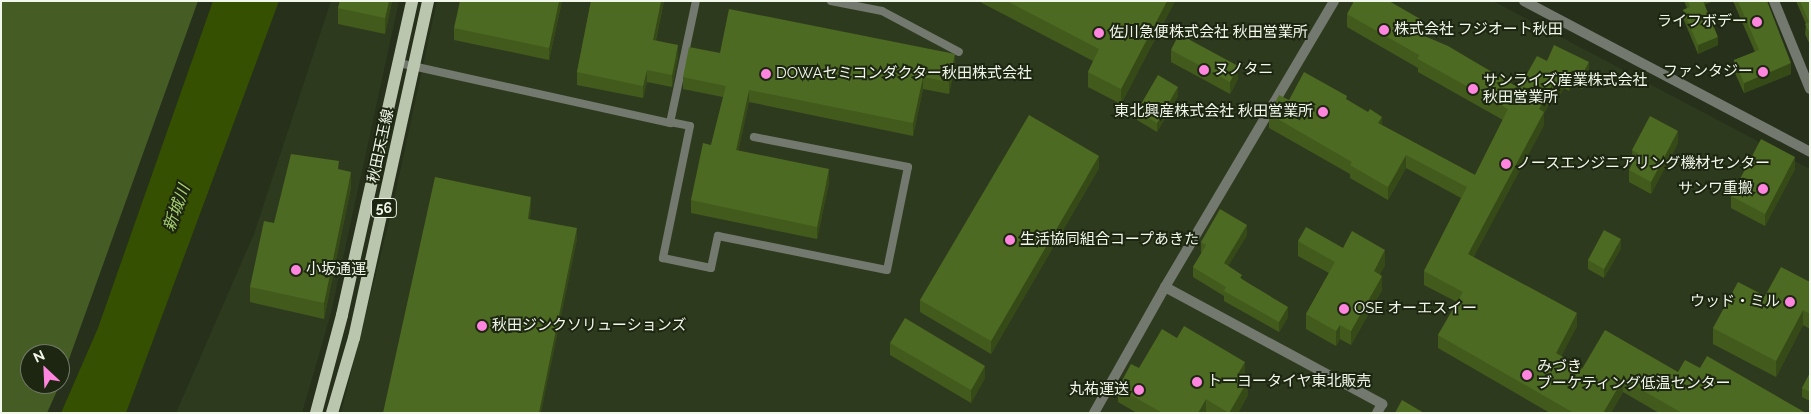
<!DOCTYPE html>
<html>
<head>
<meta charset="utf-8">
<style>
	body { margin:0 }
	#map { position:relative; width:1811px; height:414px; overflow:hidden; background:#26301b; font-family:Raleway,"Noto Sans JP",sans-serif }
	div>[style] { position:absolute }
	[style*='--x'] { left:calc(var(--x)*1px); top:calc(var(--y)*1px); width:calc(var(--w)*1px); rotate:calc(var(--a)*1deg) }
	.built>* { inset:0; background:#2e3a1e }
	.green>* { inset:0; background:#455c25 }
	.water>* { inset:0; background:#355000 }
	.service>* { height:8px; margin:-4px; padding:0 4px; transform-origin:4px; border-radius:4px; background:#73796e }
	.minor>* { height:10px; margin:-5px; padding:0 5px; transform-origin:5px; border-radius:5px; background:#73796e }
	.tertiary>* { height:10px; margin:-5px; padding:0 5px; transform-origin:5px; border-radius:5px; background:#73796e }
	.primary>* { height:12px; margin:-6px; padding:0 6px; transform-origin:6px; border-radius:6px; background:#bbc6af }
	.wall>* { inset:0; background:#425b1d }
	.shaded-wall>* { inset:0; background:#364a18 }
	.building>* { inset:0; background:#4d6a22 }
	.dots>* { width:14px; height:14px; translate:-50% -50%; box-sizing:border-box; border:2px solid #1d2611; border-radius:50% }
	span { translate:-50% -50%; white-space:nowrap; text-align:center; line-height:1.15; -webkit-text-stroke:4px #1d2611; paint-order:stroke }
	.shield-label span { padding:1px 4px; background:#1d2611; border:1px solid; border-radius:4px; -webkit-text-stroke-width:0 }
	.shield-label { font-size:14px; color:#f1f7ea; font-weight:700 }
	.poi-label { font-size:15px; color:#f1f7ea }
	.right { translate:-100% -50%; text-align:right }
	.left { translate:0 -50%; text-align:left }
	.street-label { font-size:15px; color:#f1f7ea }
	.water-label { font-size:16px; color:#a8d271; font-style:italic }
	.frame { position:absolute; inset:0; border:2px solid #f1f7ea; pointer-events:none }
	.north { position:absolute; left:20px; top:344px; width:50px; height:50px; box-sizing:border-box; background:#1d2611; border:1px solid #727a68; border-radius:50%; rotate:335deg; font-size:14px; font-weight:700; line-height:20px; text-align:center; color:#f1f7ea }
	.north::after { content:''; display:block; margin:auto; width:18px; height:22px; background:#ff85de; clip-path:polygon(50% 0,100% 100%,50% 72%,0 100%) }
</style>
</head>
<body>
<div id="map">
	<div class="built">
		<i style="clip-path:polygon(331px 1px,399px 1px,331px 313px,302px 413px,176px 413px,254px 234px)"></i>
		<i style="clip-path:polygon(437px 1px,1493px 1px,1810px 169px,1810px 413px,341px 413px,390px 218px)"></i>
	</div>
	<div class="green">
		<i style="clip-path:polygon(1px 1px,198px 1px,60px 384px,60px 354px,30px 354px,30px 384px,60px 384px,47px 413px,1px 413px)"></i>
	</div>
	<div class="water">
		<i style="clip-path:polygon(213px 1px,279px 1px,126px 413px,61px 413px,98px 328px)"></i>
	</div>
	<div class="service">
		<i style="--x:831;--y:1;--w:52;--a:11.1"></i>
		<i style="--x:882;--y:11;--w:87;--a:28"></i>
		<i style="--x:399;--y:63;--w:278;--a:12.5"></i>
		<i style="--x:670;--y:123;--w:125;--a:-78"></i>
		<i style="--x:670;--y:122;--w:20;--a:11"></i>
		<i style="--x:690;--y:126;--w:135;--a:101.6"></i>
		<i style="--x:663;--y:258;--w:49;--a:11.8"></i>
		<i style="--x:711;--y:268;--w:33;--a:-78"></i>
		<i style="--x:718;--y:236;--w:172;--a:11.4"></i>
		<i style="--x:887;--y:270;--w:105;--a:-78.5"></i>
		<i style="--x:908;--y:167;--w:157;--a:-169"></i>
	</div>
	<div class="minor">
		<i style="--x:1774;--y:1;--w:95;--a:67.8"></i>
		<i style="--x:1094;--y:413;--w:145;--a:-60.6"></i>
		<i style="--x:1165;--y:287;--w:247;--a:28.3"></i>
		<i style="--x:1382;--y:404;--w:10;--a:119"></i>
	</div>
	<div class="tertiary">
		<i style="--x:1524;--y:1;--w:323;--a:27.8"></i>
		<i style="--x:1165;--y:287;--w:332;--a:-59.4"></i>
	</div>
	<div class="primary">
		<i style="--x:316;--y:413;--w:101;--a:-75.1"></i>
		<i style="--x:342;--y:315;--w:322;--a:-77.4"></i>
		<i style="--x:332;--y:413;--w:78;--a:-73.7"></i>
		<i style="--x:354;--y:338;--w:345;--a:-77.6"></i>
	</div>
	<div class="wall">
		<i style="clip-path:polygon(340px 1px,392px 1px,385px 34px,338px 24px,338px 8px)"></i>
		<i style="clip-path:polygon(562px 1px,549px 60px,454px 40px,454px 28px)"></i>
		<i style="clip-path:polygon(591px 1px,664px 1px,656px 40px,678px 57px,672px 87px,647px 82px,643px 98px,577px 85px,577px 72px)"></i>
		<i style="clip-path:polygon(978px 1px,1175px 1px,1121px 104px,1088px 87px,1088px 72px,1093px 61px)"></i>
		<i style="clip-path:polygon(1684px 1px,1712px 1px,1704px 5px,1718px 45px,1698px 54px,1683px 18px,1683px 10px,1687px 8px)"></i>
		<i style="clip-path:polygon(1733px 1px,1767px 1px,1791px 74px,1744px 93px,1734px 71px,1734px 60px,1755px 52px)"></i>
		<i style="clip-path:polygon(1796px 1px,1810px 1px,1810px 45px,1805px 34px,1806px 24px)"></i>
		<i style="clip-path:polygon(1347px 14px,1422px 34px,1421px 35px,1519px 88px,1547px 61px,1589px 75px,1582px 89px,1572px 84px,1569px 91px,1564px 88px,1556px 101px,1552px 99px,1544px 113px,1544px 125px,1473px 257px,1577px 326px,1561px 356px,1582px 369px,1678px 372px,1700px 368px,1806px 413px,1659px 413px,1623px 392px,1611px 413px,1550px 413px,1438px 348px,1438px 335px,1457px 302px,1424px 285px,1424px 271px,1461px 198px,1406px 168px,1388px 200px,1350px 178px,1350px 174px,1269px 128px,1269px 114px,1289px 100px,1347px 100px,1382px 125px,1475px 175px,1503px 120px,1418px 72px,1418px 68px,1347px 27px)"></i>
		<i style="clip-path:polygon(1171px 50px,1238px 79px,1230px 94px,1171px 62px)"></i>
		<i style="clip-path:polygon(720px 53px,955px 66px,949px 94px,923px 89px,913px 136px,749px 102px,738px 151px,829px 182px,817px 239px,691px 213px,691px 200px,711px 145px,723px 97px,683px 89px,683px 77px)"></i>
		<i style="clip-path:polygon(1178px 96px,1157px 132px,1137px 120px,1137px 111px)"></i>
		<i style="clip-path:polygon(1678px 143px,1651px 194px,1629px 182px,1629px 170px,1633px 162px,1632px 150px)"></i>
		<i style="clip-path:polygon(1099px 168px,991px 354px,920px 312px,920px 300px)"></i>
		<i style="clip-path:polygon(1795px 169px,1765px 226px,1731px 208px,1731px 196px)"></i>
		<i style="clip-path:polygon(339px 170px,351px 187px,324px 319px,250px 302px,250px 287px,274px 223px)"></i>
		<i style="clip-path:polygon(1247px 235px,1228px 266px,1242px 279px,1288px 317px,1279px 332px,1224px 301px,1224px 296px,1193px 277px,1193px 267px,1202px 253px,1201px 252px,1201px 242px)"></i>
		<i style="clip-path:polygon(1298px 241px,1343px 248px,1385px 265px,1380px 274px,1382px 290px,1351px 345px,1340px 339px,1336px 346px,1306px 329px,1306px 314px,1329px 273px,1298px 256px)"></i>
		<i style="clip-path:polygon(1621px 248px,1604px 278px,1588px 269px,1588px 260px)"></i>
		<i style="clip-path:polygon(1810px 282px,1810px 329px,1803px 325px,1776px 377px,1713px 344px,1713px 328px,1765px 296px)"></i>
		<i style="clip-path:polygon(890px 343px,985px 378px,971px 403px,890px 355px)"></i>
		<i style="clip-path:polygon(1139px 368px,1245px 376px,1244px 378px,1248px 395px,1238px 413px,1137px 413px,1118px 402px,1118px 388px)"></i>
		<i style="clip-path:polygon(1810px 373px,1810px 401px,1802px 397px,1802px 388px)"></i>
	</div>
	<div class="shaded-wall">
		<i style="clip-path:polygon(389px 1px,392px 1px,385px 34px,385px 18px)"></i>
		<i style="clip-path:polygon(559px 1px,562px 1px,549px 60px,549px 48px)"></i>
		<i style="clip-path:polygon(661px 1px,664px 1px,653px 52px,653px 40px)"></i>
		<i style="clip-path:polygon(1167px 1px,1175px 1px,1121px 104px,1121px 89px)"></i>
		<i style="clip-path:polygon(1701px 1px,1712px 1px,1712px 2px,1701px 6px)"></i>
		<i style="clip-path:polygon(1422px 20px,1422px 34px,1415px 46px,1415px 32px)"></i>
		<i style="clip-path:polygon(1718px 37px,1718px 45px,1698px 54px,1698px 45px)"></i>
		<i style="clip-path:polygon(678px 45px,678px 57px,672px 87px,672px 75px)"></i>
		<i style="clip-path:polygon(955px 54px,955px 66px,949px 94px,949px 82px)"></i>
		<i style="clip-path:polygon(1589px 62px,1589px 75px,1582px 89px,1582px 75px)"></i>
		<i style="clip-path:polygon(1791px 63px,1791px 74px,1744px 93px,1744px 83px)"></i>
		<i style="clip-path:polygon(1238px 66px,1238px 79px,1230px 94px,1230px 82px)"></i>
		<i style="clip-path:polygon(647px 70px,647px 82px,643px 98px,643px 86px)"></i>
		<i style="clip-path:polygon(1572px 70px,1572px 84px,1569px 91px,1569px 77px)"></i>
		<i style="clip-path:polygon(1564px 75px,1564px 88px,1556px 101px,1556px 88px)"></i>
		<i style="clip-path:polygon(923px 77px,923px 89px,913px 136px,913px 123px)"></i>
		<i style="clip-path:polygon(1552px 85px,1552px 99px,1544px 113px,1544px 125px,1468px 268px,1468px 254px,1539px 109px)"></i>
		<i style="clip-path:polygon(1178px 87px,1178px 96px,1157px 132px,1157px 123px)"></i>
		<i style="clip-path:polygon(749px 90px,749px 102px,736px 162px,736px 150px)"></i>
		<i style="clip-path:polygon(1382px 117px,1382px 130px,1378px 123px)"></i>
		<i style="clip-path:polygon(1678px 131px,1678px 143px,1651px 194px,1651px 182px)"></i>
		<i style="clip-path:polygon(1406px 155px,1406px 168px,1388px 200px,1388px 187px)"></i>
		<i style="clip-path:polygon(1099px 156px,1099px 168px,991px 354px,991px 341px)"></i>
		<i style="clip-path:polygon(1795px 157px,1795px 169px,1765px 226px,1765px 214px)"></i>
		<i style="clip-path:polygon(829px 169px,829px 182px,817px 239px,817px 227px)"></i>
		<i style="clip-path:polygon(351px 172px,351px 187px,324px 319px,324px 303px)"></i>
		<i style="clip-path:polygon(531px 197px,531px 210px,528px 231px,528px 219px)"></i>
		<i style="clip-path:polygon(1247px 225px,1247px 235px,1224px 273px,1224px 263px)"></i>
		<i style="clip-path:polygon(577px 228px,577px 240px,541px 413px,539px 413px)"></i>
		<i style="clip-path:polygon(1621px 239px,1621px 248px,1604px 278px,1604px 269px)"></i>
		<i style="clip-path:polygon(1385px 250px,1385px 265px,1374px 285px,1374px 271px)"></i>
		<i style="clip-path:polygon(1382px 276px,1382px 290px,1351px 345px,1351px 331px)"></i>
		<i style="clip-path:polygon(1288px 307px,1288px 317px,1279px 332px,1279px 322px)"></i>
		<i style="clip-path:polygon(1803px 310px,1803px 325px,1776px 377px,1776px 361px)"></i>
		<i style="clip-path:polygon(1577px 313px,1577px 326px,1556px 367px,1556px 353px)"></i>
		<i style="clip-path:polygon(1340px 325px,1340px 339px,1336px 346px,1336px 331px)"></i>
		<i style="clip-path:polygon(1245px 362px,1245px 376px,1238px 388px,1238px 374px)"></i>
		<i style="clip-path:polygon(985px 366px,985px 378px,971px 403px,971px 390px)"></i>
		<i style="clip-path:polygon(1623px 379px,1623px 392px,1611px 413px,1603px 413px)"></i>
		<i style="clip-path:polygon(1248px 380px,1248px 395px,1238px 413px,1229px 413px)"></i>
		<i style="clip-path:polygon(1206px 399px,1206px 413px,1198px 413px)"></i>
	</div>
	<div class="building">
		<i style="clip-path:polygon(340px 1px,389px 1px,385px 18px,338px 8px)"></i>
		<i style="clip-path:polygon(460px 1px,559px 1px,549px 48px,454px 28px)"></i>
		<i style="clip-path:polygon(591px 1px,661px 1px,653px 40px,678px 45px,672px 75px,647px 70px,643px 86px,577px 72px)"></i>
		<i style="clip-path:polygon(1007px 1px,1167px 1px,1121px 89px,1088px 72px,1099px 49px)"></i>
		<i style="clip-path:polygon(1354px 1px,1389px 1px,1422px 20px,1415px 32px,1448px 46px,1519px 88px,1537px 56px,1547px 61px,1554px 45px,1589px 62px,1582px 75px,1572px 70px,1569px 77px,1564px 75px,1556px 88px,1552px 85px,1539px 109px,1544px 112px,1468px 254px,1577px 313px,1556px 353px,1582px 369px,1605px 330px,1678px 372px,1685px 360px,1700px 368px,1707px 356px,1806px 413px,1682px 413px,1623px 379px,1603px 413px,1574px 413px,1438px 335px,1463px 292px,1424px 271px,1467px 187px,1406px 155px,1388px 187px,1350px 165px,1352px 162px,1269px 114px,1279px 95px,1289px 100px,1304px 72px,1347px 96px,1346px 99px,1368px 112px,1370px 109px,1382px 117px,1378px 123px,1475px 175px,1508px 109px,1418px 59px,1419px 55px,1347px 14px)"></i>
		<i style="clip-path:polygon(1688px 1px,1703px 1px,1718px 37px,1698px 45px,1683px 10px,1690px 7px)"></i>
		<i style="clip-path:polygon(1738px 1px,1767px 1px,1791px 63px,1744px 83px,1734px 60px,1759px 50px)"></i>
		<i style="clip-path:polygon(1800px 1px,1810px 1px,1810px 34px,1805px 24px,1809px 22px)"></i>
		<i style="clip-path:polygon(729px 9px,955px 54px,949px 82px,923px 77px,913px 123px,749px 90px,736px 150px,829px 169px,817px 227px,691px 200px,703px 143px,711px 145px,726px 86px,683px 77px,689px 47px,720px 53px)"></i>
		<i style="clip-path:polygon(1179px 34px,1238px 66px,1230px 82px,1171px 50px)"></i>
		<i style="clip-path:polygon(1158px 75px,1178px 87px,1157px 123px,1137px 111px)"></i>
		<i style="clip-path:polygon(1029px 115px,1099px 156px,991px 341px,920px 300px)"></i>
		<i style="clip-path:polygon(1650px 116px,1678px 131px,1651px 182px,1629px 170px,1638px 153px,1632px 150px)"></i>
		<i style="clip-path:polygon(1761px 139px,1795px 157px,1765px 214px,1731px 196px)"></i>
		<i style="clip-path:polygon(291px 154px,339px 161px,338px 169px,351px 172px,324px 303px,250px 287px,264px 221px,274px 223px)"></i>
		<i style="clip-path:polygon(435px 177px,531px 197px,528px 219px,577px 228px,539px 413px,383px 413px)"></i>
		<i style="clip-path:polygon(1220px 209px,1247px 225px,1224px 263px,1242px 275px,1240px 278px,1288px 307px,1279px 322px,1224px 291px,1226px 287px,1193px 267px,1206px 245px,1201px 242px)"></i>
		<i style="clip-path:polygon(1306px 227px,1343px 248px,1352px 231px,1385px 250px,1374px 271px,1382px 276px,1351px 331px,1340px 325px,1336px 331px,1306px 314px,1335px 262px,1298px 241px)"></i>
		<i style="clip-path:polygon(1604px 230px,1621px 239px,1604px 269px,1588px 260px)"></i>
		<i style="clip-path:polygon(1781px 267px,1810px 282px,1810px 314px,1803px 310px,1776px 361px,1713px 328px,1738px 282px,1765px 296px)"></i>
		<i style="clip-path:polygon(905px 318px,985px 366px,971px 390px,890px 343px)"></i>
		<i style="clip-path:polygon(1184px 326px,1245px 362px,1238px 374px,1248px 380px,1229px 413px,1206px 399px,1198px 413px,1163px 413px,1118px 388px,1131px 364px,1139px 368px,1162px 329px,1177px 338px)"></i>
		<i style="clip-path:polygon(1810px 373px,1810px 392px,1802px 388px)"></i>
		<i style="clip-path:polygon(1402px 400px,1424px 413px,1395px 413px)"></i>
	</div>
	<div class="dots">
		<i style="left:1757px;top:22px;background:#ff85de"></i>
		<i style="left:1384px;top:30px;background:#ff85de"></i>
		<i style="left:1099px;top:33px;background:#ff85de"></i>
		<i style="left:1204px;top:70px;background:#ff85de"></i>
		<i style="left:1763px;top:72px;background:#ff85de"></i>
		<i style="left:766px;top:74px;background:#ff85de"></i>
		<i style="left:1473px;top:89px;background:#ff85de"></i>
		<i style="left:1323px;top:112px;background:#ff85de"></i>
		<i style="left:1506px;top:164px;background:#ff85de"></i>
		<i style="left:1763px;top:189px;background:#ff85de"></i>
		<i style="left:1010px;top:240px;background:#ff85de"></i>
		<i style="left:296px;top:270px;background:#ff85de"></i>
		<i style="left:1790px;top:302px;background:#ff85de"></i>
		<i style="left:1344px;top:309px;background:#ff85de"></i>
		<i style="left:482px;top:326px;background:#ff85de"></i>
		<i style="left:1527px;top:375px;background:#ff85de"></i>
		<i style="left:1197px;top:382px;background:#ff85de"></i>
		<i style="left:1139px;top:390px;background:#ff85de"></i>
	</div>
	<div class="shield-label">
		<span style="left:384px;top:208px">56</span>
	</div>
	<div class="poi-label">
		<span class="right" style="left:1747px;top:22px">ライフボデー</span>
		<span class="left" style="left:1394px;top:30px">株式会社 フジオート秋田</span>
		<span class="left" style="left:1109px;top:33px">佐川急便株式会社 秋田営業所</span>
		<span class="left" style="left:1214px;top:70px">ヌノタニ</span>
		<span class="right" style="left:1753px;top:72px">ファンタジー</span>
		<span class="left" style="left:776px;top:74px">DOWAセミコンダクター秋田株式会社</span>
		<span class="left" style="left:1483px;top:89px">サンライズ産業株式会社<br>秋田営業所</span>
		<span class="right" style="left:1313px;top:112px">東北興産株式会社 秋田営業所</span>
		<span class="left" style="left:1516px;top:164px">ノースエンジニアリング機材センター</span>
		<span class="right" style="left:1753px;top:189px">サンワ重搬</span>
		<span class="left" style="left:1020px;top:240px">生活協同組合コープあきた</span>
		<span class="left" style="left:306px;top:270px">小坂通運</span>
		<span class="right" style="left:1780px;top:302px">ウッド・ミル</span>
		<span class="left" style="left:1354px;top:309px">OSE オーエスイー</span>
		<span class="left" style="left:492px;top:326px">秋田ジンクソリューションズ</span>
		<span class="left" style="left:1537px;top:375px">みづき<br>ブーケティング低温センター</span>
		<span class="left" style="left:1207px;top:382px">トーヨータイヤ東北販売</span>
		<span class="right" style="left:1129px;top:390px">丸祐運送</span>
	</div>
	<div class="street-label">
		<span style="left:381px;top:146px;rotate:-78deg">秋田天王線</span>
	</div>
	<div class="water-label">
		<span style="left:177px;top:208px;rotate:-70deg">新城川</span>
	</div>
	<div class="frame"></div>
	<div class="north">N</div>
</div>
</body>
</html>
